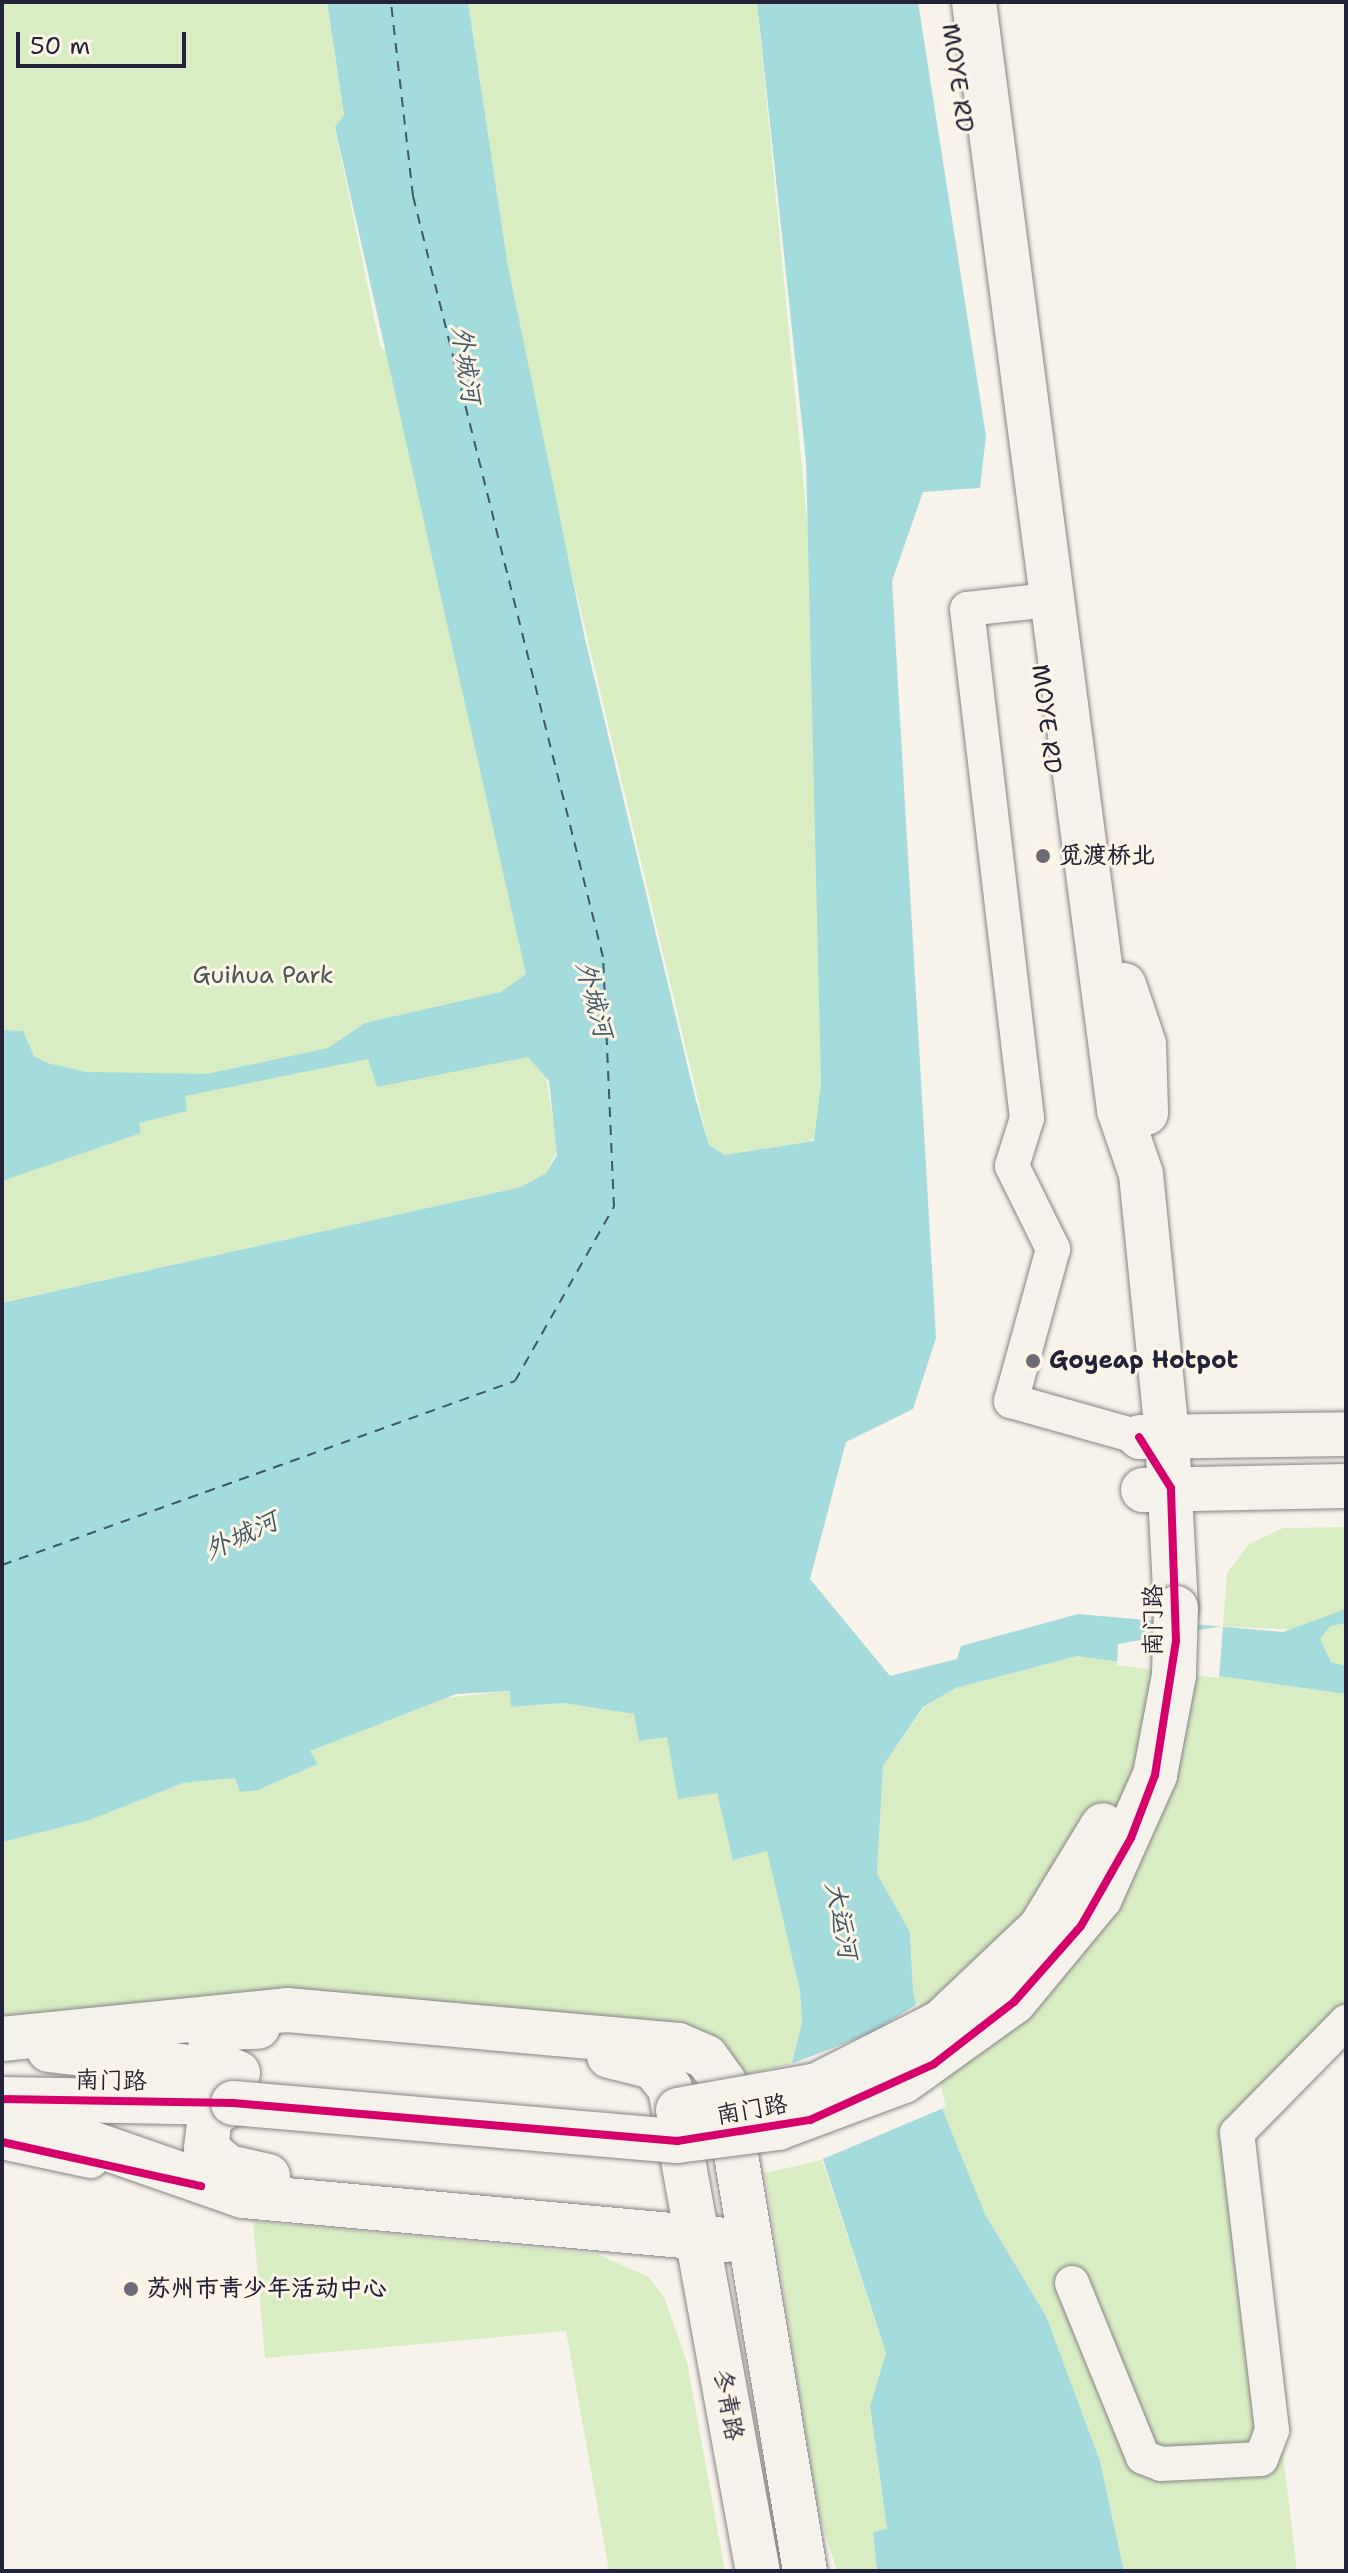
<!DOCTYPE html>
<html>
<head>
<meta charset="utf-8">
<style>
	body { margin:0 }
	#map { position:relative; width:1348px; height:2573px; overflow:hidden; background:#f7f3ea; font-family:"Shantell Sans","LXGW WenKai TC",sans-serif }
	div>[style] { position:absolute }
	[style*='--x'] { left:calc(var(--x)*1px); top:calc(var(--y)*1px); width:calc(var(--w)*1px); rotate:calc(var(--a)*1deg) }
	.green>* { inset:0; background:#d9edc3 }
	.water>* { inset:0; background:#a4dcdd }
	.pier>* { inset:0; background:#f7f3ea }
	.ferry>* { height:2px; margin-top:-1px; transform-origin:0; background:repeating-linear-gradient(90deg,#3e576a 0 10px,transparent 0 18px) }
	.roads { filter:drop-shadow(0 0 2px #868485) drop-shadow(0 0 2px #868485) }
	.minor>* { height:34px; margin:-17px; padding:0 17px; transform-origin:17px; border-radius:17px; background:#f5f2ec }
	.major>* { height:44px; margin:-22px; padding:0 22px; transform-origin:22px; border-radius:22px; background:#f5f2ec }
	.bridges { filter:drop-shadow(0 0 2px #868485) drop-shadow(0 0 2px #868485) }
	.major-bridge>* { height:44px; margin:-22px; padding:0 22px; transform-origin:22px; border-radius:22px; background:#f5f2ec }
	.cycleway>* { height:8px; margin:-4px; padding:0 4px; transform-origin:4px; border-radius:4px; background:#d6006c }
	.dots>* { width:22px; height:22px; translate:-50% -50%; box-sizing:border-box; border:4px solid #fcf5e5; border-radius:50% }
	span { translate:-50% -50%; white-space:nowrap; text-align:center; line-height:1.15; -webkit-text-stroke:6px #fcf5e5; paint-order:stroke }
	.street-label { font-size:24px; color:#22223b }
	.poi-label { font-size:24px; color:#22223b; font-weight:700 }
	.left { translate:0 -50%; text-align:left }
	.park-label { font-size:24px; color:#4a5455 }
	.water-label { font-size:26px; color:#3e576a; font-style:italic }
	.frame { position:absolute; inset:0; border:4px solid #22223b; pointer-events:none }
	.scale { position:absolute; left:16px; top:32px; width:170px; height:36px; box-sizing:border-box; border:4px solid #22223b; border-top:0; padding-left:10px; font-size:24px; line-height:28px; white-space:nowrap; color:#22223b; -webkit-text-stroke:6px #fcf5e5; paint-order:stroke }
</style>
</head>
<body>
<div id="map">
	<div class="green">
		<i style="clip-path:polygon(2px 2px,327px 2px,344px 116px,335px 128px,380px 346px,390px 356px,524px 942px,558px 1149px,546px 1173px,521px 1187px,2px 1303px)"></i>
		<i style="clip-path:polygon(468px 2px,757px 2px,812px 571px,821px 1084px,818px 1135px,803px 1147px,725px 1155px,709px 1145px,560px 524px,508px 266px)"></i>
		<i style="clip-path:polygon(1346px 1527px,1346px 1675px,1295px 1630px,1223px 1626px,1227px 1573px,1249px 1544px,1283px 1528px)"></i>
		<i style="clip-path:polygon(1077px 1656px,1346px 1694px,1346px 2033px,1245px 2134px,1297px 2571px,1124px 2571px,1100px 2461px,1046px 2316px,985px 2214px,935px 2091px,913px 1991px,910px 1932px,877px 1875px,883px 1766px,924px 1707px,956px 1688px)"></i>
		<i style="clip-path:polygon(511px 1691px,512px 1707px,563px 1703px,634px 1714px,667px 1737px,767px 1850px,800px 1991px,802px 2022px,792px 2064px,728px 2079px,725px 2057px,216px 2003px,2px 2015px,2px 1842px,90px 1820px,183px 1783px,235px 1778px,240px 1792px,258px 1790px,318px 1764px,310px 1751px,435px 1699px)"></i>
		<i style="clip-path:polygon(822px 2160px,886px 2353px,870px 2406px,887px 2530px,873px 2533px,877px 2571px,837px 2571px,818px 2511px,765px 2173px)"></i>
		<i style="clip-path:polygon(253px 2221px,597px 2254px,649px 2277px,664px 2297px,687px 2362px,725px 2571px,609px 2571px,566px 2331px,265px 2358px)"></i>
	</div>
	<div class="water">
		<i style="clip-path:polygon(327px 2px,468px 2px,508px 266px,585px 639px,695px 1097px,709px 1145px,725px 1155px,814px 1141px,821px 1084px,806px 461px,757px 2px,918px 2px,986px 436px,980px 488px,923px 492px,892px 581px,936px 1338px,913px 1409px,846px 1442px,810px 1579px,890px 1676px,957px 1659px,961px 1646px,1078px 1614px,1283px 1632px,1346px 1609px,1346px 1623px,1330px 1626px,1320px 1639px,1331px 1662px,1346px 1666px,1346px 1694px,1077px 1656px,956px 1688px,923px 1707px,883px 1766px,877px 1874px,910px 1932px,913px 1991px,935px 2091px,985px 2214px,1046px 2316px,1100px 2461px,1124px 2571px,877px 2571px,873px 2532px,887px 2529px,870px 2406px,886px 2353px,792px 2064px,802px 2022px,800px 1991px,767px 1851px,733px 1860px,717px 1793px,678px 1799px,667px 1737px,639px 1741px,634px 1714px,563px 1703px,511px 1707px,510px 1691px,456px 1694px,310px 1751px,318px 1764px,258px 1790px,240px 1792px,235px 1778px,183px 1783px,90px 1820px,2px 1842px,2px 1303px,521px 1187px,546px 1173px,557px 1155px,549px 1081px,528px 1057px,377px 1087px,368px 1059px,185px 1096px,187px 1111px,139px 1123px,141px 1133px,2px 1181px,2px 1030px,23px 1031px,34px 1056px,47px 1063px,87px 1072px,207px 1074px,328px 1048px,365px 1023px,501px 992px,526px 974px,335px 127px,344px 115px)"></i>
	</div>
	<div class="pier">
		<i style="clip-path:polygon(1223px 1626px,1219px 1678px,1117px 1665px,1118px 1644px)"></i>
		<i style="clip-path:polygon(920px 2002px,946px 2107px,818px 2161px,788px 2065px,872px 2033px)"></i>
	</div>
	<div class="ferry">
		<i style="--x:2;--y:1565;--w:545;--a:-19.73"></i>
		<i style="--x:515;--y:1381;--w:200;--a:-60.4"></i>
		<i style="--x:614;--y:1207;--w:250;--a:-92.5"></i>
		<i style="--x:603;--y:957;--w:784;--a:-104.02"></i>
		<i style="--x:413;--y:196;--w:195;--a:-96.5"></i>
	</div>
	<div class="roads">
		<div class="minor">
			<i style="--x:1031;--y:602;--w:64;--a:173.8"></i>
			<i style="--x:967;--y:609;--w:513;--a:83.28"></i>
			<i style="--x:1027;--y:1118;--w:50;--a:107.4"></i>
			<i style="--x:1012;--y:1166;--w:93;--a:63.7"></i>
			<i style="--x:1053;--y:1249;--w:158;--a:105.4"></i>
			<i style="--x:1011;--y:1401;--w:133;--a:15.7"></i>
			<i style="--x:2;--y:2142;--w:91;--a:12.1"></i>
			<i style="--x:1072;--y:2283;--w:188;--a:67.8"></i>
			<i style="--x:1143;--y:2457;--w:19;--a:21"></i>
			<i style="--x:1161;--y:2464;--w:100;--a:-2.9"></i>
			<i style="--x:1261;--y:2459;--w:31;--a:-69"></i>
			<i style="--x:1272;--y:2430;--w:299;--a:-96.7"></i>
			<i style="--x:1237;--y:2133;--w:156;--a:-45.5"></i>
		</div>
		<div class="major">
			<i style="--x:974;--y:2;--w:1117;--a:82.54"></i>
			<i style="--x:1119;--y:1110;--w:68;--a:71"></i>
			<i style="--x:1141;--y:1174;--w:263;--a:84.3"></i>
			<i style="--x:1167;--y:1436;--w:172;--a:87"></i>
			<i style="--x:1124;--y:985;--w:62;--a:71.3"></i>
			<i style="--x:1144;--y:1044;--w:69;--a:88.3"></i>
			<i style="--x:1140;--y:1437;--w:206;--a:-0.8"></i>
			<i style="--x:1143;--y:1490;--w:203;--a:-1.1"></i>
			<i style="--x:2;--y:2039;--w:286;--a:-5.8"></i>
			<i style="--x:287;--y:2010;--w:393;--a:5.1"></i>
			<i style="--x:678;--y:2045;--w:30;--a:23"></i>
			<i style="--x:706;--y:2057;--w:31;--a:54"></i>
			<i style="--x:724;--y:2082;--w:496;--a:80.6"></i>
			<i style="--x:49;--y:2050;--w:190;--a:6.9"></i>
			<i style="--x:609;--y:2056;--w:45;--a:14"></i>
			<i style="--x:653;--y:2067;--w:27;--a:51"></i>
			<i style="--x:670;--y:2088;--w:491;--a:79.7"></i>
			<i style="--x:238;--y:2073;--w:27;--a:-156"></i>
			<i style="--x:213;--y:2062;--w:24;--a:-97"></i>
			<i style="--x:210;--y:2038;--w:16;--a:-40"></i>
			<i style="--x:222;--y:2028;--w:36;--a:-2"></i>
			<i style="--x:2;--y:2099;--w:231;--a:1"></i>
			<i style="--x:233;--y:2103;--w:26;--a:151"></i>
			<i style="--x:210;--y:2116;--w:32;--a:97"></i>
			<i style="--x:206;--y:2148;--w:29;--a:41"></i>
			<i style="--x:228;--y:2167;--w:41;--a:12.7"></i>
			<i style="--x:2;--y:2112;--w:255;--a:19.2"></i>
			<i style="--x:243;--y:2196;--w:486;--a:5.2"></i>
		</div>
	</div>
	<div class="bridges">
		<div class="major-bridge">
			<i style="--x:233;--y:2103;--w:446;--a:4.9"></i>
			<i style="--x:677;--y:2141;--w:102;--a:-7.3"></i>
			<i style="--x:778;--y:2128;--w:134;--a:-20.5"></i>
			<i style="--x:904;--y:2081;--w:135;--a:-35.7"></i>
			<i style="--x:1014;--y:2002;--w:135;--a:-50.4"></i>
			<i style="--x:1100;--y:1898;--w:135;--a:-65.9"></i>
			<i style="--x:1155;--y:1775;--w:102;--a:-79.2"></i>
			<i style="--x:1174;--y:1675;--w:67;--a:-88.3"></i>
			<i style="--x:678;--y:2110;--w:141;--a:-10.2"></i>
			<i style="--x:817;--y:2085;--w:139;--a:-26.9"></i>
			<i style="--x:941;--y:2022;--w:138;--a:-43.5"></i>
			<i style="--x:1041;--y:1927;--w:119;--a:-58.7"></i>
		</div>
	</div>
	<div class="cycleway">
		<i style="--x:2;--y:2099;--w:231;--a:1"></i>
		<i style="--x:233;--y:2103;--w:446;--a:4.9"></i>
		<i style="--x:677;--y:2141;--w:135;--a:-9"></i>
		<i style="--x:810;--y:2120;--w:136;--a:-24.3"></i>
		<i style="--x:934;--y:2064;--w:101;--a:-37.8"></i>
		<i style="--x:1014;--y:2002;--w:101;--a:-48.6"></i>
		<i style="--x:1081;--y:1926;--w:101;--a:-60.4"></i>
		<i style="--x:1131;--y:1838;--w:67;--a:-69.1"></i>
		<i style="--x:1155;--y:1775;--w:136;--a:-81.1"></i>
		<i style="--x:1176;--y:1641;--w:153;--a:-91.9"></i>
		<i style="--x:1171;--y:1488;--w:60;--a:-122.1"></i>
		<i style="--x:2;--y:2142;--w:204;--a:12.5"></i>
	</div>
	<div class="dots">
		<i style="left:1043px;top:856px;background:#6d6b78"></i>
		<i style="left:1033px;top:1361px;background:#6d6b78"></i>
		<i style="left:131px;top:2289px;background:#6d6b78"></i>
	</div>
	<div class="street-label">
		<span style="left:957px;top:78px;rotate:82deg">MOYE RD</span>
		<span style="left:1046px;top:719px;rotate:83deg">MOYE RD</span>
		<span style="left:1154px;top:1620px;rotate:-90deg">南门路</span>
		<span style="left:111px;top:2081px;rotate:1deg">南门路</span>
		<span style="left:752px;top:2110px;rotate:-10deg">南门路</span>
		<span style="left:728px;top:2405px;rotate:80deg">冬青路</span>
	</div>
	<div class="poi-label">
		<span class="left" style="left:1059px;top:856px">觅渡桥北</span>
		<span class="left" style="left:1049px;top:1361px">Goyeap Hotpot</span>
		<span class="left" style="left:147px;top:2289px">苏州市青少年活动中心</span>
	</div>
	<div class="park-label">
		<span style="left:263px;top:976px">Guihua Park</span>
	</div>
	<div class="water-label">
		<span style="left:467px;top:364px;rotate:82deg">外城河</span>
		<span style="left:595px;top:999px;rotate:75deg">外城河</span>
		<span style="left:241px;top:1535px;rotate:-25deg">外城河</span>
		<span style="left:842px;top:1920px;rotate:79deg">大运河</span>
	</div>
	<div class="frame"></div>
	<div class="scale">50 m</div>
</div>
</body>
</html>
